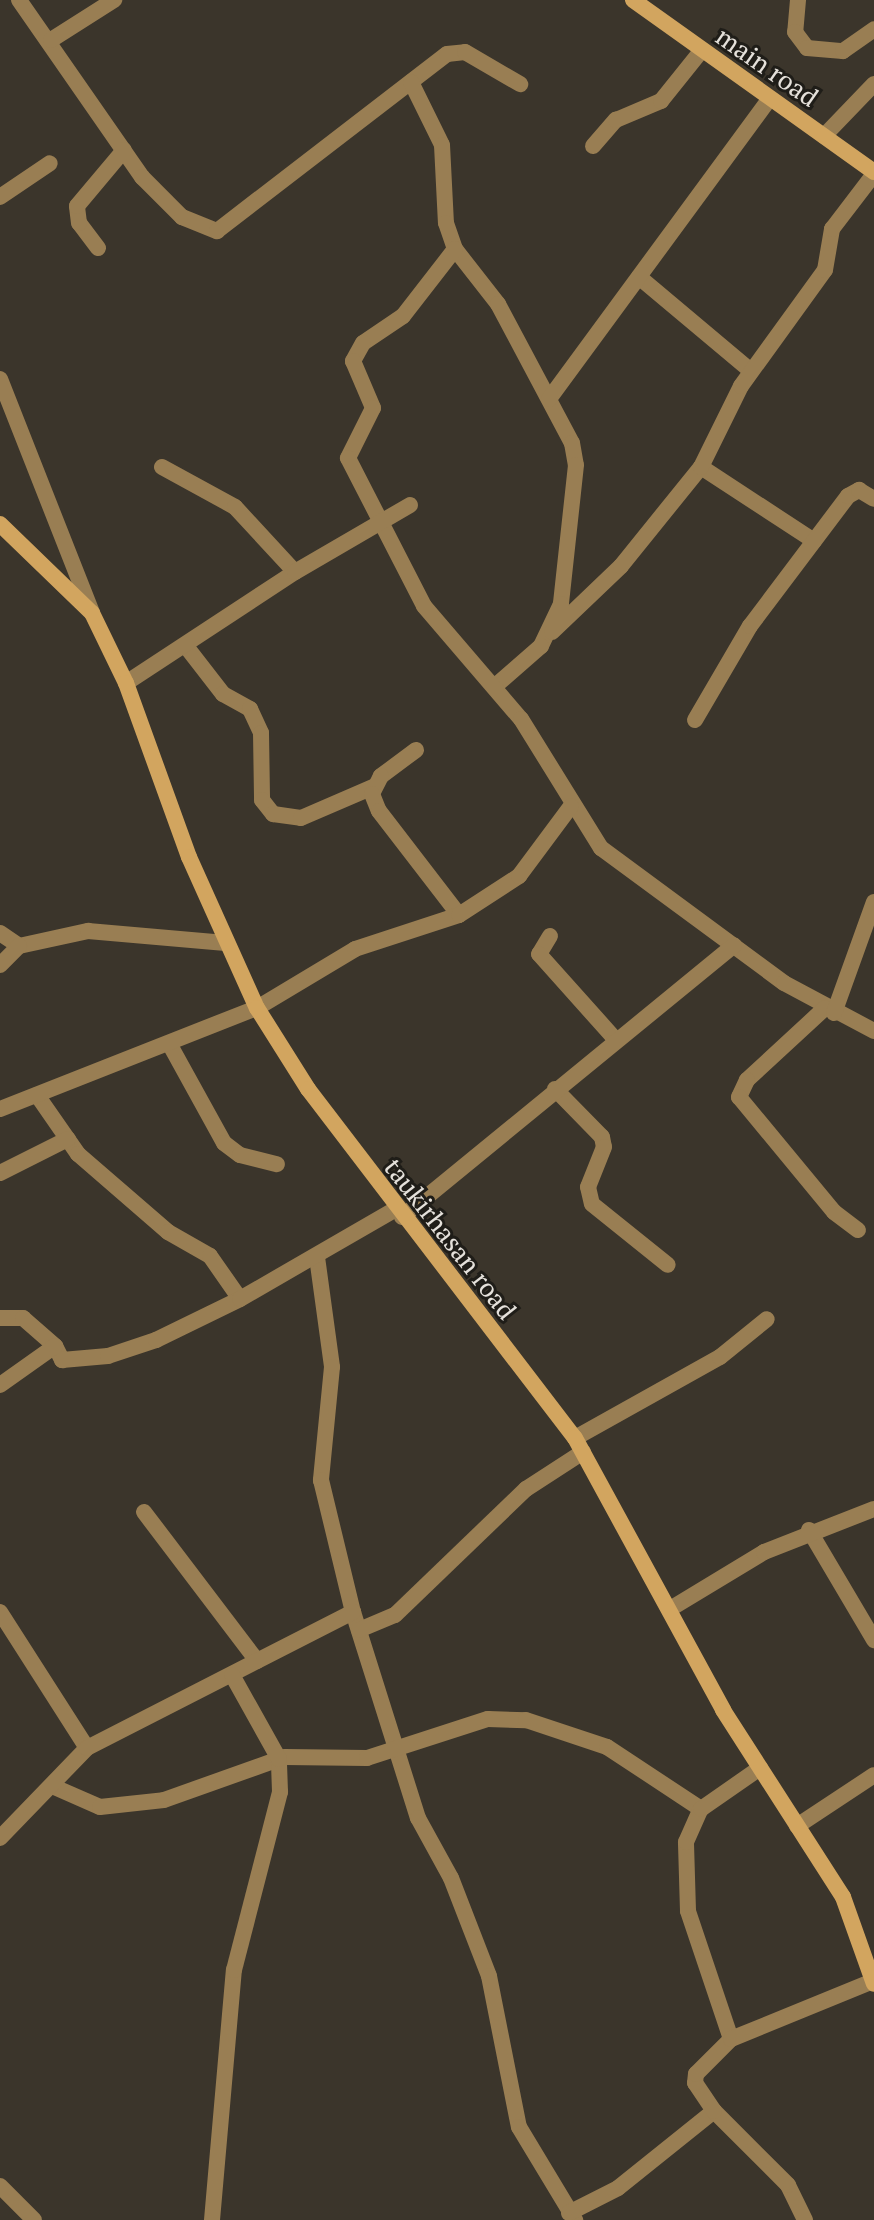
<!DOCTYPE html>
<html>
<head>
<meta charset="utf-8">
<style>
	body { margin:0 }
	#map { position:relative; width:874px; height:2220px; overflow:hidden; background:#3b352b; font-family:"PT Serif",serif }
	div>[style] { position:absolute }
	[style*='--x'] { left:calc(var(--x)*1px); top:calc(var(--y)*1px); width:calc(var(--w)*1px); rotate:calc(var(--a)*1deg) }
	.street>* { height:16px; margin:-8px; padding:0 8px; transform-origin:8px; border-radius:8px; background:#997e53 }
	.secondary>* { height:16px; margin:-8px; padding:0 8px; transform-origin:8px; border-radius:8px; background:#d2a55f }
	span { translate:-50% -50%; white-space:nowrap; text-align:center; line-height:1.15; -webkit-text-stroke:6px #1f1d18; paint-order:stroke }
	.street-label { font-size:26px; color:#e5e1db }
</style>
</head>
<body>
<div id="map">
	<div class="street">
		<i style="--x:19;--y:0;--w:216;--a:55.2"></i>
		<i style="--x:142;--y:177;--w:57;--a:45"></i>
		<i style="--x:182;--y:217;--w:38;--a:22"></i>
		<i style="--x:217;--y:231;--w:290;--a:-37.6"></i>
		<i style="--x:447;--y:54;--w:18;--a:-6"></i>
		<i style="--x:465;--y:52;--w:64;--a:30.2"></i>
		<i style="--x:798;--y:0;--w:32;--a:95"></i>
		<i style="--x:795;--y:32;--w:20;--a:53"></i>
		<i style="--x:807;--y:48;--w:36;--a:5"></i>
		<i style="--x:843;--y:51;--w:38;--a:-35"></i>
		<i style="--x:51;--y:40;--w:75;--a:-32.4"></i>
		<i style="--x:411;--y:82;--w:70;--a:63.8"></i>
		<i style="--x:442;--y:145;--w:78;--a:87.1"></i>
		<i style="--x:446;--y:223;--w:28;--a:71"></i>
		<i style="--x:455;--y:249;--w:70;--a:52"></i>
		<i style="--x:498;--y:304;--w:157;--a:62"></i>
		<i style="--x:572;--y:443;--w:22;--a:80"></i>
		<i style="--x:576;--y:465;--w:140;--a:96.2"></i>
		<i style="--x:561;--y:604;--w:47;--a:115.5"></i>
		<i style="--x:541;--y:646;--w:62;--a:138.9"></i>
		<i style="--x:824;--y:136;--w:72;--a:-46.1"></i>
		<i style="--x:593;--y:146;--w:35;--a:-49"></i>
		<i style="--x:616;--y:120;--w:49;--a:-22.9"></i>
		<i style="--x:661;--y:101;--w:65;--a:-51.2"></i>
		<i style="--x:0;--y:197;--w:60;--a:-34.2"></i>
		<i style="--x:98;--y:248;--w:31;--a:-127"></i>
		<i style="--x:79;--y:223;--w:17;--a:-97"></i>
		<i style="--x:77;--y:206;--w:73;--a:-50"></i>
		<i style="--x:455;--y:249;--w:85;--a:127.8"></i>
		<i style="--x:403;--y:316;--w:48;--a:146"></i>
		<i style="--x:363;--y:343;--w:21;--a:119"></i>
		<i style="--x:353;--y:361;--w:51;--a:66.9"></i>
		<i style="--x:373;--y:408;--w:56;--a:116.6"></i>
		<i style="--x:348;--y:458;--w:166;--a:62.8"></i>
		<i style="--x:424;--y:606;--w:149;--a:49.4"></i>
		<i style="--x:521;--y:719;--w:152;--a:58.2"></i>
		<i style="--x:601;--y:848;--w:227;--a:36.4"></i>
		<i style="--x:784;--y:983;--w:102;--a:28.1"></i>
		<i style="--x:639;--y:277;--w:146;--a:40"></i>
		<i style="--x:0;--y:379;--w:251;--a:68.5"></i>
		<i style="--x:549;--y:399;--w:373;--a:-53.7"></i>
		<i style="--x:162;--y:467;--w:83;--a:28.7"></i>
		<i style="--x:235;--y:507;--w:88;--a:47.3"></i>
		<i style="--x:701;--y:467;--w:135;--a:33.2"></i>
		<i style="--x:552;--y:632;--w:95;--a:-43.7"></i>
		<i style="--x:621;--y:566;--w:127;--a:-51.1"></i>
		<i style="--x:701;--y:467;--w:90;--a:-63.7"></i>
		<i style="--x:741;--y:386;--w:143;--a:-54.1"></i>
		<i style="--x:825;--y:270;--w:42;--a:-80.3"></i>
		<i style="--x:832;--y:229;--w:69;--a:-52.6"></i>
		<i style="--x:185;--y:645;--w:62;--a:52.2"></i>
		<i style="--x:223;--y:694;--w:31;--a:29"></i>
		<i style="--x:250;--y:709;--w:26;--a:65"></i>
		<i style="--x:261;--y:733;--w:67;--a:89.1"></i>
		<i style="--x:262;--y:800;--w:18;--a:52"></i>
		<i style="--x:273;--y:814;--w:28;--a:8"></i>
		<i style="--x:301;--y:818;--w:78;--a:-23.3"></i>
		<i style="--x:126;--y:683;--w:202;--a:-33.3"></i>
		<i style="--x:295;--y:572;--w:133;--a:-30.2"></i>
		<i style="--x:695;--y:720;--w:109;--a:-59.7"></i>
		<i style="--x:750;--y:626;--w:163;--a:-53"></i>
		<i style="--x:848;--y:496;--w:13;--a:-29"></i>
		<i style="--x:859;--y:490;--w:17;--a:31"></i>
		<i style="--x:416;--y:750;--w:44;--a:143.4"></i>
		<i style="--x:381;--y:776;--w:20;--a:117"></i>
		<i style="--x:372;--y:794;--w:18;--a:68"></i>
		<i style="--x:379;--y:811;--w:131;--a:52.4"></i>
		<i style="--x:0;--y:933;--w:23;--a:34"></i>
		<i style="--x:19;--y:946;--w:71;--a:-12.3"></i>
		<i style="--x:88;--y:931;--w:138;--a:5"></i>
		<i style="--x:550;--y:936;--w:21;--a:121"></i>
		<i style="--x:539;--y:954;--w:115;--a:48.2"></i>
		<i style="--x:0;--y:965;--w:27;--a:-45"></i>
		<i style="--x:825;--y:1008;--w:106;--a:137.3"></i>
		<i style="--x:747;--y:1080;--w:19;--a:115"></i>
		<i style="--x:739;--y:1097;--w:149;--a:50.4"></i>
		<i style="--x:834;--y:1212;--w:30;--a:37"></i>
		<i style="--x:834;--y:1013;--w:118;--a:-70.2"></i>
		<i style="--x:170;--y:1045;--w:112;--a:61.1"></i>
		<i style="--x:224;--y:1143;--w:20;--a:37"></i>
		<i style="--x:240;--y:1155;--w:38;--a:14"></i>
		<i style="--x:555;--y:1089;--w:67;--a:45.6"></i>
		<i style="--x:602;--y:1137;--w:10;--a:79"></i>
		<i style="--x:604;--y:1147;--w:43;--a:111.8"></i>
		<i style="--x:588;--y:1187;--w:17;--a:77"></i>
		<i style="--x:592;--y:1204;--w:97;--a:38.8"></i>
		<i style="--x:37;--y:1095;--w:72;--a:55.2"></i>
		<i style="--x:78;--y:1154;--w:119;--a:40.9"></i>
		<i style="--x:168;--y:1232;--w:48;--a:29.7"></i>
		<i style="--x:210;--y:1256;--w:52;--a:55.1"></i>
		<i style="--x:0;--y:1109;--w:276;--a:-21.5"></i>
		<i style="--x:257;--y:1008;--w:114;--a:-31"></i>
		<i style="--x:355;--y:949;--w:109;--a:-18.1"></i>
		<i style="--x:459;--y:915;--w:72;--a:-33"></i>
		<i style="--x:519;--y:876;--w:87;--a:-53.4"></i>
		<i style="--x:0;--y:1173;--w:76;--a:-26.6"></i>
		<i style="--x:402;--y:1217;--w:429;--a:-39.3"></i>
		<i style="--x:317;--y:1257;--w:111;--a:82.2"></i>
		<i style="--x:332;--y:1367;--w:114;--a:95.6"></i>
		<i style="--x:321;--y:1480;--w:136;--a:76.4"></i>
		<i style="--x:353;--y:1612;--w:216;--a:72.5"></i>
		<i style="--x:418;--y:1818;--w:68;--a:61.2"></i>
		<i style="--x:451;--y:1878;--w:105;--a:68.8"></i>
		<i style="--x:489;--y:1976;--w:154;--a:78.8"></i>
		<i style="--x:519;--y:2127;--w:109;--a:58.9"></i>
		<i style="--x:0;--y:1318;--w:23;--a:0"></i>
		<i style="--x:23;--y:1318;--w:43;--a:41.2"></i>
		<i style="--x:55;--y:1346;--w:16;--a:63"></i>
		<i style="--x:62;--y:1360;--w:46;--a:-5"></i>
		<i style="--x:108;--y:1356;--w:51;--a:-18.4"></i>
		<i style="--x:156;--y:1340;--w:93;--a:-26"></i>
		<i style="--x:240;--y:1299;--w:180;--a:-30"></i>
		<i style="--x:0;--y:1385;--w:67;--a:-35.3"></i>
		<i style="--x:575;--y:1438;--w:166;--a:-29.2"></i>
		<i style="--x:720;--y:1357;--w:60;--a:-39"></i>
		<i style="--x:144;--y:1512;--w:187;--a:52.8"></i>
		<i style="--x:809;--y:1530;--w:128;--a:59.4"></i>
		<i style="--x:670;--y:1609;--w:110;--a:-31.2"></i>
		<i style="--x:764;--y:1552;--w:118;--a:-21.4"></i>
		<i style="--x:0;--y:1612;--w:161;--a:57.4"></i>
		<i style="--x:359;--y:1630;--w:39;--a:-23"></i>
		<i style="--x:395;--y:1615;--w:182;--a:-43.9"></i>
		<i style="--x:526;--y:1489;--w:68;--a:-33"></i>
		<i style="--x:52;--y:1786;--w:52;--a:23.6"></i>
		<i style="--x:100;--y:1807;--w:64;--a:-6.2"></i>
		<i style="--x:164;--y:1800;--w:128;--a:-19.6"></i>
		<i style="--x:285;--y:1757;--w:82;--a:0.7"></i>
		<i style="--x:367;--y:1758;--w:127;--a:-17.9"></i>
		<i style="--x:488;--y:1719;--w:38;--a:2"></i>
		<i style="--x:526;--y:1720;--w:85;--a:18.4"></i>
		<i style="--x:607;--y:1747;--w:113;--a:33.4"></i>
		<i style="--x:797;--y:1826;--w:92;--a:-33.5"></i>
		<i style="--x:0;--y:1838;--w:125;--a:-46"></i>
		<i style="--x:87;--y:1748;--w:299;--a:-27.1"></i>
		<i style="--x:731;--y:2039;--w:135;--a:-108.6"></i>
		<i style="--x:688;--y:1911;--w:69;--a:-91.7"></i>
		<i style="--x:686;--y:1842;--w:36;--a:-66"></i>
		<i style="--x:701;--y:1809;--w:72;--a:-34.8"></i>
		<i style="--x:0;--y:2186;--w:48;--a:45"></i>
		<i style="--x:569;--y:2213;--w:55;--a:-27"></i>
		<i style="--x:618;--y:2188;--w:123;--a:-38.7"></i>
		<i style="--x:212;--y:2220;--w:251;--a:-85"></i>
		<i style="--x:234;--y:1970;--w:184;--a:-75.5"></i>
		<i style="--x:280;--y:1792;--w:33;--a:-92"></i>
		<i style="--x:279;--y:1759;--w:96;--a:-119.2"></i>
		<i style="--x:805;--y:2220;--w:39;--a:-116"></i>
		<i style="--x:788;--y:2185;--w:105;--a:-135"></i>
		<i style="--x:714;--y:2111;--w:34;--a:-124"></i>
		<i style="--x:695;--y:2083;--w:9;--a:-84"></i>
		<i style="--x:696;--y:2074;--w:49;--a:-45"></i>
		<i style="--x:731;--y:2039;--w:153;--a:-22.2"></i>
	</div>
	<div class="secondary">
		<i style="--x:633;--y:0;--w:296;--a:35.5"></i>
		<i style="--x:0;--y:524;--w:128;--a:44.1"></i>
		<i style="--x:92;--y:613;--w:78;--a:64.1"></i>
		<i style="--x:126;--y:683;--w:185;--a:70.1"></i>
		<i style="--x:189;--y:857;--w:166;--a:65.8"></i>
		<i style="--x:257;--y:1008;--w:96;--a:57.8"></i>
		<i style="--x:308;--y:1089;--w:439;--a:52.6"></i>
		<i style="--x:575;--y:1438;--w:310;--a:61.4"></i>
		<i style="--x:723;--y:1710;--w:222;--a:57.3"></i>
		<i style="--x:843;--y:1897;--w:92;--a:70.4"></i>
	</div>
	<div class="street-label">
		<span style="left:767px;top:67px;rotate:35deg">main road</span>
		<span style="left:450px;top:1239px;rotate:52deg">taukirhasan road</span>
	</div>
</div>
</body>
</html>
